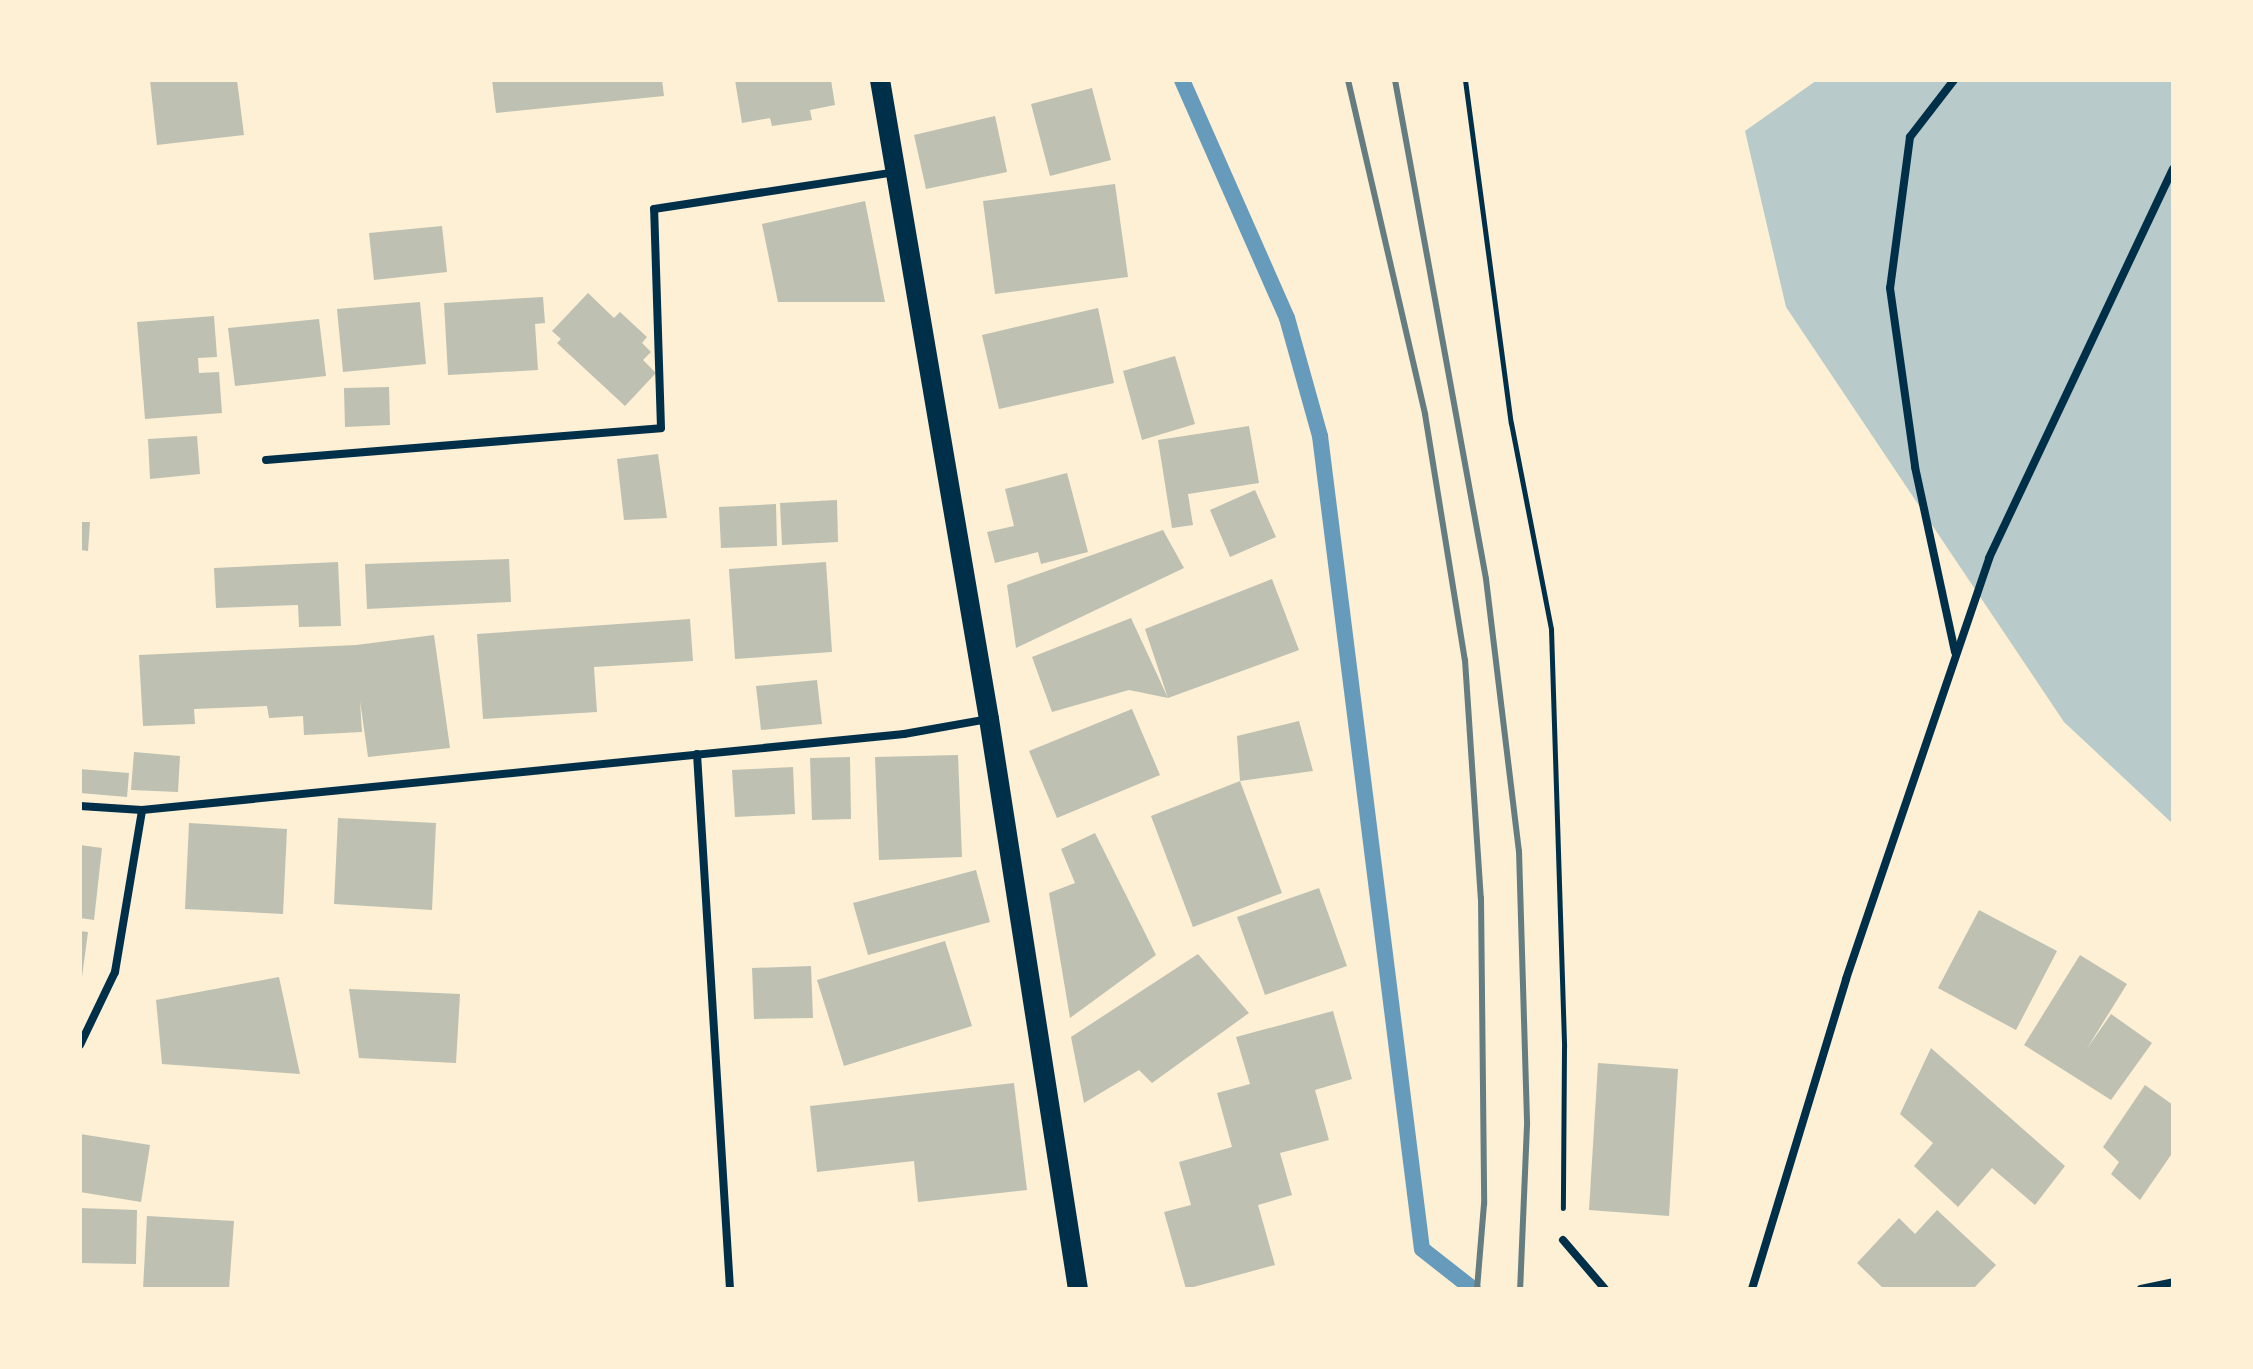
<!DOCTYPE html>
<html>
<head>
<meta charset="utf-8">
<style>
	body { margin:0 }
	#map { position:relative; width:2253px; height:1369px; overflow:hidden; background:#fdf0d5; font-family:"Varela Round",sans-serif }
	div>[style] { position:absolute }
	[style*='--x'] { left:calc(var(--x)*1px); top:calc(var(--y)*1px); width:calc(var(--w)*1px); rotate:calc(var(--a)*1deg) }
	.green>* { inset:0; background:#b9caca }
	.stream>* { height:16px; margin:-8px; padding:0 8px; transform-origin:8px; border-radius:8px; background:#669bbc }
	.building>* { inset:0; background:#bec0b2 }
	.path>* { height:5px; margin:-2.5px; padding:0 2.5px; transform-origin:2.5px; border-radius:2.5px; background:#003049 }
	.minor>* { height:8px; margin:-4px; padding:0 4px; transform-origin:4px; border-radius:4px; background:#003049 }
	.primary>* { height:20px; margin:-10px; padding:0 10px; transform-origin:10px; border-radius:10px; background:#003049 }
	.rail>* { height:6px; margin:-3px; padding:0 3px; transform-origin:3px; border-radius:3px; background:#657d81 }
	span { translate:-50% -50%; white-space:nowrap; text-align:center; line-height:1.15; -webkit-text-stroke:7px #fdf0d5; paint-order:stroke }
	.frame { position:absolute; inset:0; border:82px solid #fdf0d5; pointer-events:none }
</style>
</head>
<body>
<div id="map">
	<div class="green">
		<i style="clip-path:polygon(1817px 80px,2173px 80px,2173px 824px,2064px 722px,1786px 307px,1745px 131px)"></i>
	</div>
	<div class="stream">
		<i style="--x:1182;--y:80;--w:260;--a:66.2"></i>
		<i style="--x:1287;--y:318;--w:123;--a:74.4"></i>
		<i style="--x:1320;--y:436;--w:819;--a:82.85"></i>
		<i style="--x:1422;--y:1249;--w:65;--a:38.1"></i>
	</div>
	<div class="building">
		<i style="clip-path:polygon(150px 80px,237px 80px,244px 135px,157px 145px)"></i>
		<i style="clip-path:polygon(492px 80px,662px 80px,664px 96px,496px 113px)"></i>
		<i style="clip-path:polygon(735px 80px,831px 80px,835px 105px,810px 110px,812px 120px,772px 126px,770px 118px,742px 123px)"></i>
		<i style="clip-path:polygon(1092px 88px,1111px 160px,1050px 176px,1031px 104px)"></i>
		<i style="clip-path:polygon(995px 116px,1007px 172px,926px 189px,914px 135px)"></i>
		<i style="clip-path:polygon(1115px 184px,1128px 277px,995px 294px,983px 201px)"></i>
		<i style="clip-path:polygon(865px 201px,885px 302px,778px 302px,762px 224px)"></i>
		<i style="clip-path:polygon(442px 226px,447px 272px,374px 280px,369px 233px)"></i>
		<i style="clip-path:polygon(588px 293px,614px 318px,620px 312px,647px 337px,642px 343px,651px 352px,643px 360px,656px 373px,625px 406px,557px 343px,561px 339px,552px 331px)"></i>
		<i style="clip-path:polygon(543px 297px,545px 323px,535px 324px,538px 370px,448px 375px,444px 303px)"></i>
		<i style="clip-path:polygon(420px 302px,426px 364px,343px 372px,337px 309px)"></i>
		<i style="clip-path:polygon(1098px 308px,1114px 383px,999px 409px,982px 335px)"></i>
		<i style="clip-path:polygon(214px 316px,217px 357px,198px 358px,199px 373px,219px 372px,222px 413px,145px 419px,137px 322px)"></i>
		<i style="clip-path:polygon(319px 319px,326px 376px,235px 386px,228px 328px)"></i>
		<i style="clip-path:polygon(1175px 356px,1195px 424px,1142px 440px,1123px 371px)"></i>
		<i style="clip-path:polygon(389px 387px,390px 425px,345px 427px,344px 388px)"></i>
		<i style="clip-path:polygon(1249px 426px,1259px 483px,1188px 494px,1193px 525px,1172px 528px,1158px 440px)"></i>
		<i style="clip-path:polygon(197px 436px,200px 474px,150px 479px,148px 439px)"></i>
		<i style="clip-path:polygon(658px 454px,667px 518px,624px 520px,617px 459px)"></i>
		<i style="clip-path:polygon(1067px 473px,1088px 552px,1041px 564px,1038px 552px,995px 563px,987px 532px,1014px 526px,1005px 489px)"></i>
		<i style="clip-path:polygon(1255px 490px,1276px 537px,1230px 557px,1210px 510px)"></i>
		<i style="clip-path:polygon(837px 500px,838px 542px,782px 545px,780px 503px)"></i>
		<i style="clip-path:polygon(776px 504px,777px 546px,721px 548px,719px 507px)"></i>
		<i style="clip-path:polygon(80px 522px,90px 522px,88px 551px,80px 550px)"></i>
		<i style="clip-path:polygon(1163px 530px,1184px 568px,1016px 648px,1007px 585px)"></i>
		<i style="clip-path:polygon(509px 559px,511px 602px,367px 609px,365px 564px)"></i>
		<i style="clip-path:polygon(338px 562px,341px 626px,299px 627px,298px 605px,216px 608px,214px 568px)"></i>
		<i style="clip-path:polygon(826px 562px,832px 652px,735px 659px,729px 569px)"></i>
		<i style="clip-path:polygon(1272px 579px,1299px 650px,1168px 698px,1145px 629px)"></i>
		<i style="clip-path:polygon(1131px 618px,1168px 698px,1129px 690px,1052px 712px,1032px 657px)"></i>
		<i style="clip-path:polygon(690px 619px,693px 661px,594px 667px,597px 712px,483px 719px,477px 634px)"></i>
		<i style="clip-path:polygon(434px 635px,450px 748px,368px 757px,360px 701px,362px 732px,304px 735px,303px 716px,269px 718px,267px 706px,194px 709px,195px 724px,143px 726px,139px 655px,356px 645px)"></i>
		<i style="clip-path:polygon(817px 680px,822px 724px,761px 730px,756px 686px)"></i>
		<i style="clip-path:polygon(1132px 709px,1160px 775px,1057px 818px,1029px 751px)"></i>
		<i style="clip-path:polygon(1299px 721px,1313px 771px,1240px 781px,1237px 736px)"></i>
		<i style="clip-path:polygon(134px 752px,180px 756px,178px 792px,131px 790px)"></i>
		<i style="clip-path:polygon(958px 755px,962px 857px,879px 860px,875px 757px)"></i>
		<i style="clip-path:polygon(850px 757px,851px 819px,812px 820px,810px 758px)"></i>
		<i style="clip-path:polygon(793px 767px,795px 814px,735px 817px,732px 770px)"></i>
		<i style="clip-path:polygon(80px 769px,129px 773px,127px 797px,80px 793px)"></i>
		<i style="clip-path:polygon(1240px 781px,1282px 893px,1193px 927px,1151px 816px)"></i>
		<i style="clip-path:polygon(338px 818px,436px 823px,432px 910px,334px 904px)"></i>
		<i style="clip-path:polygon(189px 823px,287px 829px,283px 914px,185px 909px)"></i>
		<i style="clip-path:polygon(1095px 833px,1156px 955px,1070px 1018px,1049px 893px,1075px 883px,1061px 849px)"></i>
		<i style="clip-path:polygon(80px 845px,102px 848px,94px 920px,80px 918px)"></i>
		<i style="clip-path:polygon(976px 870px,990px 922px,868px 955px,853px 903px)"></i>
		<i style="clip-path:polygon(1319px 888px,1347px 966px,1265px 995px,1237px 917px)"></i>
		<i style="clip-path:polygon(1979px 910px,2057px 951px,2016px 1030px,1938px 988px)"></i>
		<i style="clip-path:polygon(80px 931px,88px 932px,82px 977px,80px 977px)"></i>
		<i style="clip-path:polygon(945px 941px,972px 1026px,844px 1066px,817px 980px)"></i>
		<i style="clip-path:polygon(1198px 954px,1249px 1013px,1152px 1083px,1139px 1070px,1084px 1103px,1071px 1037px)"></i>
		<i style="clip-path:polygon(2080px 955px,2127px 984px,2086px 1050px,2111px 1014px,2152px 1043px,2111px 1100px,2024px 1045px)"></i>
		<i style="clip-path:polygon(811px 966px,813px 1018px,754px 1019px,752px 968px)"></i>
		<i style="clip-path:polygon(279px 977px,300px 1074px,162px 1064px,156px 1000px)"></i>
		<i style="clip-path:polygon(349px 989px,460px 994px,456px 1063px,359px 1058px)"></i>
		<i style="clip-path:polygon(1333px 1011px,1352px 1079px,1315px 1090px,1329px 1140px,1280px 1153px,1292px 1195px,1258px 1205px,1275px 1265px,1186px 1289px,1164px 1212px,1191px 1205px,1179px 1162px,1232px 1147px,1217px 1093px,1250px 1084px,1236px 1037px)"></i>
		<i style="clip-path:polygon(1931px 1048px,2065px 1166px,2035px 1205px,1992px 1168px,1958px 1207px,1914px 1166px,1933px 1143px,1900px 1114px)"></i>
		<i style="clip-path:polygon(1598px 1063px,1678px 1069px,1669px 1216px,1589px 1210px)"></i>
		<i style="clip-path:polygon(1014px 1083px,1027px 1190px,918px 1202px,914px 1161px,817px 1172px,810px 1106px)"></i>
		<i style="clip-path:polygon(2145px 1085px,2173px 1105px,2173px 1152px,2140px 1200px,2111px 1174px,2119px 1162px,2103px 1147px)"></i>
		<i style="clip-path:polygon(80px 1134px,150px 1145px,141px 1202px,80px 1192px)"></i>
		<i style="clip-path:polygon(80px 1208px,137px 1210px,136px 1264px,80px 1263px)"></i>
		<i style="clip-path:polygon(1937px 1210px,1996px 1265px,1973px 1289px,1884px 1289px,1857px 1263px,1899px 1218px,1915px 1234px)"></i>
		<i style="clip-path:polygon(147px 1216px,234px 1221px,229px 1289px,143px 1289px)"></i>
	</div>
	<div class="path">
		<i style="--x:1465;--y:80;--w:346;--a:82.4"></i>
		<i style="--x:1511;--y:423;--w:210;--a:79"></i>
		<i style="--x:1551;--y:629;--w:418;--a:88.2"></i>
		<i style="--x:1564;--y:1047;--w:161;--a:90.4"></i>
	</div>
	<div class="minor">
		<i style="--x:1954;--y:80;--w:72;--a:127.7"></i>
		<i style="--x:1910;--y:137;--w:152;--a:97.5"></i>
		<i style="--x:1890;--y:288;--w:181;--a:82"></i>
		<i style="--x:1915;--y:467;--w:189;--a:77.8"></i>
		<i style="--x:266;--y:460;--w:396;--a:-4.6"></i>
		<i style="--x:661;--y:428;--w:219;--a:-91.8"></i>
		<i style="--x:654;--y:209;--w:244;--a:-8.7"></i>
		<i style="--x:697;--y:754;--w:536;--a:86.47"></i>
		<i style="--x:80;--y:806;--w:62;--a:3.7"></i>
		<i style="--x:142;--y:810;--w:766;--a:-5.7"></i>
		<i style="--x:904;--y:734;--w:85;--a:-10.1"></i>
		<i style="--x:80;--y:1045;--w:81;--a:-64.4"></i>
		<i style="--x:115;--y:972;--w:164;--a:-80.5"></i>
		<i style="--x:1563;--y:1240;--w:65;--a:49.4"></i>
		<i style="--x:1752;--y:1289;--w:324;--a:-73.1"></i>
		<i style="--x:1846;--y:979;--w:445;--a:-71.2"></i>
		<i style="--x:1989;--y:558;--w:430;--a:-64.7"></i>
		<i style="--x:2141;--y:1289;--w:33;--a:-12"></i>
	</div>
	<div class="primary">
		<i style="--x:880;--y:80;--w:648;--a:80.32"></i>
		<i style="--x:989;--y:719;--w:577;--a:81.13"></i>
	</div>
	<div class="rail">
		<i style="--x:1348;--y:80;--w:343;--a:77"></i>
		<i style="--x:1425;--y:414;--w:249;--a:80.8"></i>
		<i style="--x:1465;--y:660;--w:239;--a:86.2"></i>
		<i style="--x:1481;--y:898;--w:306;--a:89.4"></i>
		<i style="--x:1484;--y:1204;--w:85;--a:94.7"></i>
		<i style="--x:1395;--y:80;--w:507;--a:79.66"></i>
		<i style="--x:1486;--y:579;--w:274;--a:83.1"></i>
		<i style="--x:1519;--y:851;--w:274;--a:88.3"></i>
		<i style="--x:1527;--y:1125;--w:164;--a:92.4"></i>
	</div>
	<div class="frame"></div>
</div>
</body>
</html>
